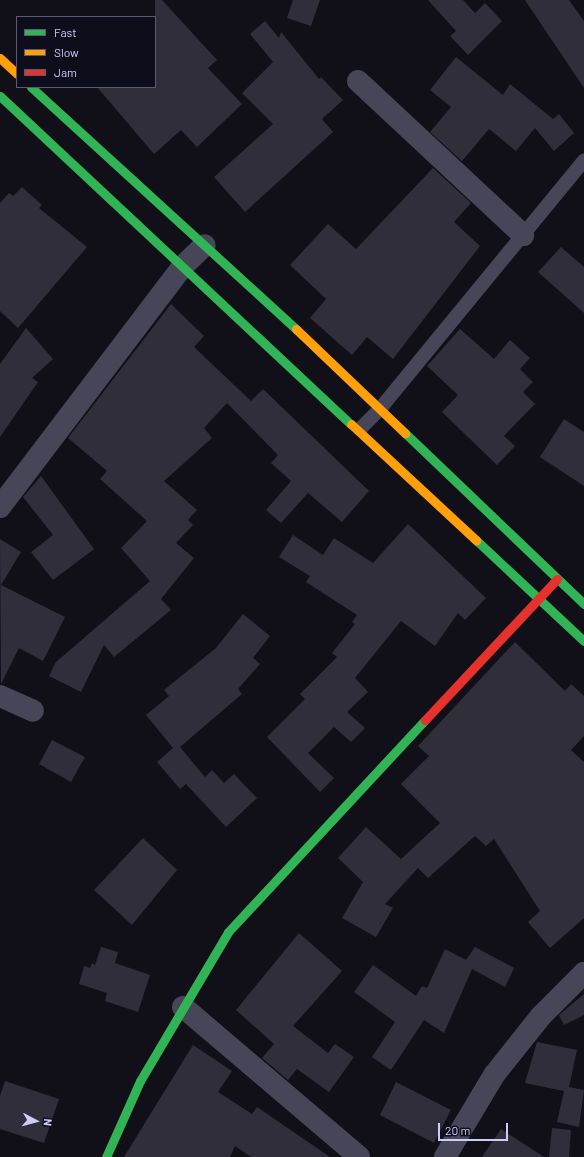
<!DOCTYPE html>
<html>
<head>
<meta charset="utf-8">
<style>
	body { margin:0 }
	#map { position:relative; width:584px; height:1157px; overflow:hidden; background:#111018; font-family:Barlow,sans-serif }
	div>[style] { position:absolute }
	[style*='--x'] { left:calc(var(--x)*1px); top:calc(var(--y)*1px); width:calc(var(--w)*1px); rotate:calc(var(--a)*1deg) }
	.building>* { inset:0; background:#2f2e3a }
	.lane>* { height:14px; margin:-7px; padding:0 7px; transform-origin:7px; border-radius:7px; background:#464658 }
	.street>* { height:22px; margin:-11px; padding:0 11px; transform-origin:11px; border-radius:11px; background:#464658 }
	.fast>* { height:9px; margin:-4.5px; padding:0 4.5px; transform-origin:4.5px; border-radius:4.5px; background:#30b455 }
	.slow>* { height:9px; margin:-4.5px; padding:0 4.5px; transform-origin:4.5px; border-radius:4.5px; background:#ff9f0a }
	.jam>* { height:9px; margin:-4.5px; padding:0 4.5px; transform-origin:4.5px; border-radius:4.5px; background:#e5322d }
	span { translate:-50% -50%; white-space:nowrap; text-align:center; line-height:1.15; -webkit-text-stroke:3px #0e0d1b; paint-order:stroke }
	.legend { position:absolute; left:16px; top:16px; width:140px; height:72px; box-sizing:border-box; background:#0e0d1b; border:1px solid #5b5974; margin:0; padding:5px 7px; list-style:none; font-size:12px; color:#ceccfa }
	.legend li { display:flex; align-items:center; gap:8px; height:20px }
	.legend b { width:20px; border:1px solid #5b5974 }
	.north { position:absolute; left:16px; top:1101px; width:40px; height:40px; -webkit-text-stroke:3px #0e0d1b; paint-order:stroke; rotate:96deg; font-size:11px; font-weight:700; line-height:16px; text-align:center; color:#ceccfa }
	.north::after { content:''; display:block; margin:auto; width:14px; height:18px; background:#ceccfa; clip-path:polygon(50% 0,100% 100%,50% 72%,0 100%) }
	.scale { position:absolute; left:438px; top:1123px; width:70px; height:18px; box-sizing:border-box; border:2px solid #ceccfa; border-top:0; padding-left:5px; font-size:12px; line-height:14px; white-space:nowrap; color:#ceccfa; -webkit-text-stroke:3px #0e0d1b; paint-order:stroke }
</style>
</head>
<body>
<div id="map">
	<div class="building">
		<i style="clip-path:polygon(155px 0,162px 0,217px 60px,208px 68px,242px 104px,197px 147px,181px 130px,154px 154px,97px 87px,155px 87px)"></i>
		<i style="clip-path:polygon(293px 0,320px 0,311px 26px,287px 18px)"></i>
		<i style="clip-path:polygon(428px 0,463px 0,475px 13px,485px 3px,502px 21px,468px 55px,450px 36px,456px 31px)"></i>
		<i style="clip-path:polygon(525px 0,569px 0,584px 21px,584px 88px)"></i>
		<i style="clip-path:polygon(265px 21px,279px 38px,281px 32px,319px 79px,321px 77px,343px 100px,322px 119px,333px 132px,245px 212px,214px 177px,273px 124px,242px 93px,273px 62px,250px 34px)"></i>
		<i style="clip-path:polygon(456px 57px,503px 95px,510px 84px,553px 119px,559px 114px,574px 133px,554px 151px,535px 128px,516px 151px,489px 129px,462px 161px,430px 132px,451px 107px,430px 90px)"></i>
		<i style="clip-path:polygon(433px 168px,471px 203px,454px 222px,480px 246px,393px 359px,367px 337px,352px 355px,310px 318px,326px 299px,290px 265px,328px 224px,356px 249px)"></i>
		<i style="clip-path:polygon(22px 187px,42px 205px,39px 208px,87px 247px,18px 328px,0 311px,0 203px,9px 193px,13px 196px)"></i>
		<i style="clip-path:polygon(561px 247px,584px 267px,584px 313px,538px 272px)"></i>
		<i style="clip-path:polygon(171px 304px,204px 336px,194px 347px,251px 401px,263px 389px,369px 491px,342px 522px,308px 493px,281px 523px,266px 510px,291px 481px,271px 463px,278px 455px,227px 403px,204px 428px,212px 438px,164px 481px,197px 510px,188px 520px,193px 525px,176px 543px,194px 558px,161px 599px,171px 610px,114px 657px,104px 645px,81px 692px,49px 676px,56px 662px,150px 581px,121px 548px,147px 521px,100px 479px,107px 471px,68px 438px)"></i>
		<i style="clip-path:polygon(26px 328px,53px 359px,32px 378px,38px 382px,0 437px,0 364px)"></i>
		<i style="clip-path:polygon(460px 329px,494px 359px,510px 340px,530px 358px,520px 369px,533px 382px,523px 392px,535px 404px,504px 436px,515px 446px,497px 465px,442px 412px,458px 395px,427px 366px)"></i>
		<i style="clip-path:polygon(564px 419px,584px 432px,584px 486px,540px 457px)"></i>
		<i style="clip-path:polygon(41px 476px,94px 549px,53px 580px,31px 552px,53px 535px,23px 497px)"></i>
		<i style="clip-path:polygon(408px 524px,486px 598px,465px 620px,458px 613px,435px 646px,401px 621px,355px 678px,368px 692px,347px 712px,365px 728px,351px 742px,334px 727px,308px 753px,334px 778px,320px 792px,267px 737px,305px 699px,300px 694px,337px 657px,332px 653px,355px 624px,352px 622px,357px 615px,306px 582px,310px 576px,279px 557px,293px 535px,323px 555px,334px 538px,373px 563px)"></i>
		<i style="clip-path:polygon(0 539px,21px 552px,1px 585px,65px 617px,43px 661px,19px 648px,1px 684px)"></i>
		<i style="clip-path:polygon(243px 614px,270px 636px,253px 658px,260px 664px,238px 689px,242px 694px,180px 747px,205px 777px,212px 770px,224px 783px,234px 774px,257px 798px,226px 827px,186px 784px,180px 789px,157px 762px,173px 748px,146px 715px,169px 696px,164px 690px,216px 648px)"></i>
		<i style="clip-path:polygon(515px 642px,565px 691px,571px 684px,584px 696px,584px 736px,571px 750px,584px 762px,584px 918px,550px 948px,528px 922px,540px 911px,494px 839px,486px 846px,475px 836px,428px 878px,418px 868px,385px 904px,393px 908px,376px 937px,342px 918px,363px 882px,338px 858px,366px 827px,401px 859px,440px 823px,401px 784px,429px 756px,418px 746px)"></i>
		<i style="clip-path:polygon(52px 740px,85px 757px,71px 782px,39px 764px)"></i>
		<i style="clip-path:polygon(143px 838px,177px 870px,132px 925px,94px 890px)"></i>
		<i style="clip-path:polygon(299px 933px,342px 971px,293px 1026px,328px 1053px,335px 1044px,354px 1057px,329px 1092px,297px 1069px,288px 1080px,262px 1058px,274px 1044px,236px 1010px)"></i>
		<i style="clip-path:polygon(101px 947px,118px 952px,115px 963px,150px 975px,138px 1012px,105px 1001px,107px 993px,79px 984px,84px 966px,90px 968px,92px 963px,95px 965px)"></i>
		<i style="clip-path:polygon(475px 947px,514px 968px,505px 987px,472px 969px,444px 1033px,424px 1020px,391px 1070px,372px 1057px,395px 1022px,354px 992px,373px 965px,416px 996px,422px 986px,427px 988px,445px 949px,466px 960px)"></i>
		<i style="clip-path:polygon(584px 994px,584px 1015px,564px 1025px,559px 1015px)"></i>
		<i style="clip-path:polygon(537px 1042px,577px 1050px,569px 1087px,584px 1090px,579px 1127px,557px 1122px,564px 1091px,525px 1083px)"></i>
		<i style="clip-path:polygon(193px 1045px,232px 1071px,218px 1092px,252px 1114px,257px 1107px,330px 1157px,251px 1157px,235px 1146px,230px 1157px,124px 1157px)"></i>
		<i style="clip-path:polygon(5px 1081px,59px 1099px,44px 1143px,0 1129px,0 1096px)"></i>
		<i style="clip-path:polygon(396px 1082px,451px 1110px,434px 1143px,380px 1115px)"></i>
		<i style="clip-path:polygon(552px 1128px,571px 1130px,569px 1157px,549px 1157px)"></i>
		<i style="clip-path:polygon(501px 1129px,544px 1157px,482px 1157px)"></i>
	</div>
	<div class="lane">
		<i style="--x:360;--y:429;--w:27;--a:-45"></i>
		<i style="--x:379;--y:410;--w:323;--a:-50.6"></i>
	</div>
	<div class="street">
		<i style="--x:358;--y:81;--w:226;--a:43"></i>
		<i style="--x:0;--y:507;--w:303;--a:-52.8"></i>
		<i style="--x:183;--y:266;--w:30;--a:-44"></i>
		<i style="--x:0;--y:696;--w:36;--a:24"></i>
		<i style="--x:183;--y:1007;--w:231;--a:40.4"></i>
		<i style="--x:445;--y:1157;--w:96;--a:-59.1"></i>
		<i style="--x:494;--y:1075;--w:75;--a:-51.5"></i>
		<i style="--x:541;--y:1016;--w:61;--a:-45"></i>
	</div>
	<div class="fast">
		<i style="--x:31;--y:87;--w:359;--a:42.4"></i>
		<i style="--x:0;--y:96;--w:480;--a:43.1"></i>
		<i style="--x:405;--y:433;--w:248;--a:43.7"></i>
		<i style="--x:476;--y:540;--w:148;--a:43.1"></i>
		<i style="--x:106;--y:1157;--w:83;--a:-65.9"></i>
		<i style="--x:140;--y:1081;--w:173;--a:-59.4"></i>
		<i style="--x:228;--y:932;--w:289;--a:-47.1"></i>
	</div>
	<div class="slow">
		<i style="--x:0;--y:58;--w:23;--a:43"></i>
		<i style="--x:296;--y:329;--w:151;--a:43.7"></i>
		<i style="--x:351;--y:424;--w:171;--a:42.9"></i>
	</div>
	<div class="jam">
		<i style="--x:425;--y:720;--w:193;--a:-46.9"></i>
	</div>
	<ul class="legend">
	<li><b style="height:5px;background:#30b455"></b>Fast</li>
	<li><b style="height:5px;background:#ff9f0a"></b>Slow</li>
	<li><b style="height:5px;background:#e5322d"></b>Jam</li>
	</ul>
	<div class="north">N</div>
	<div class="scale">20 m</div>
</div>
</body>
</html>
